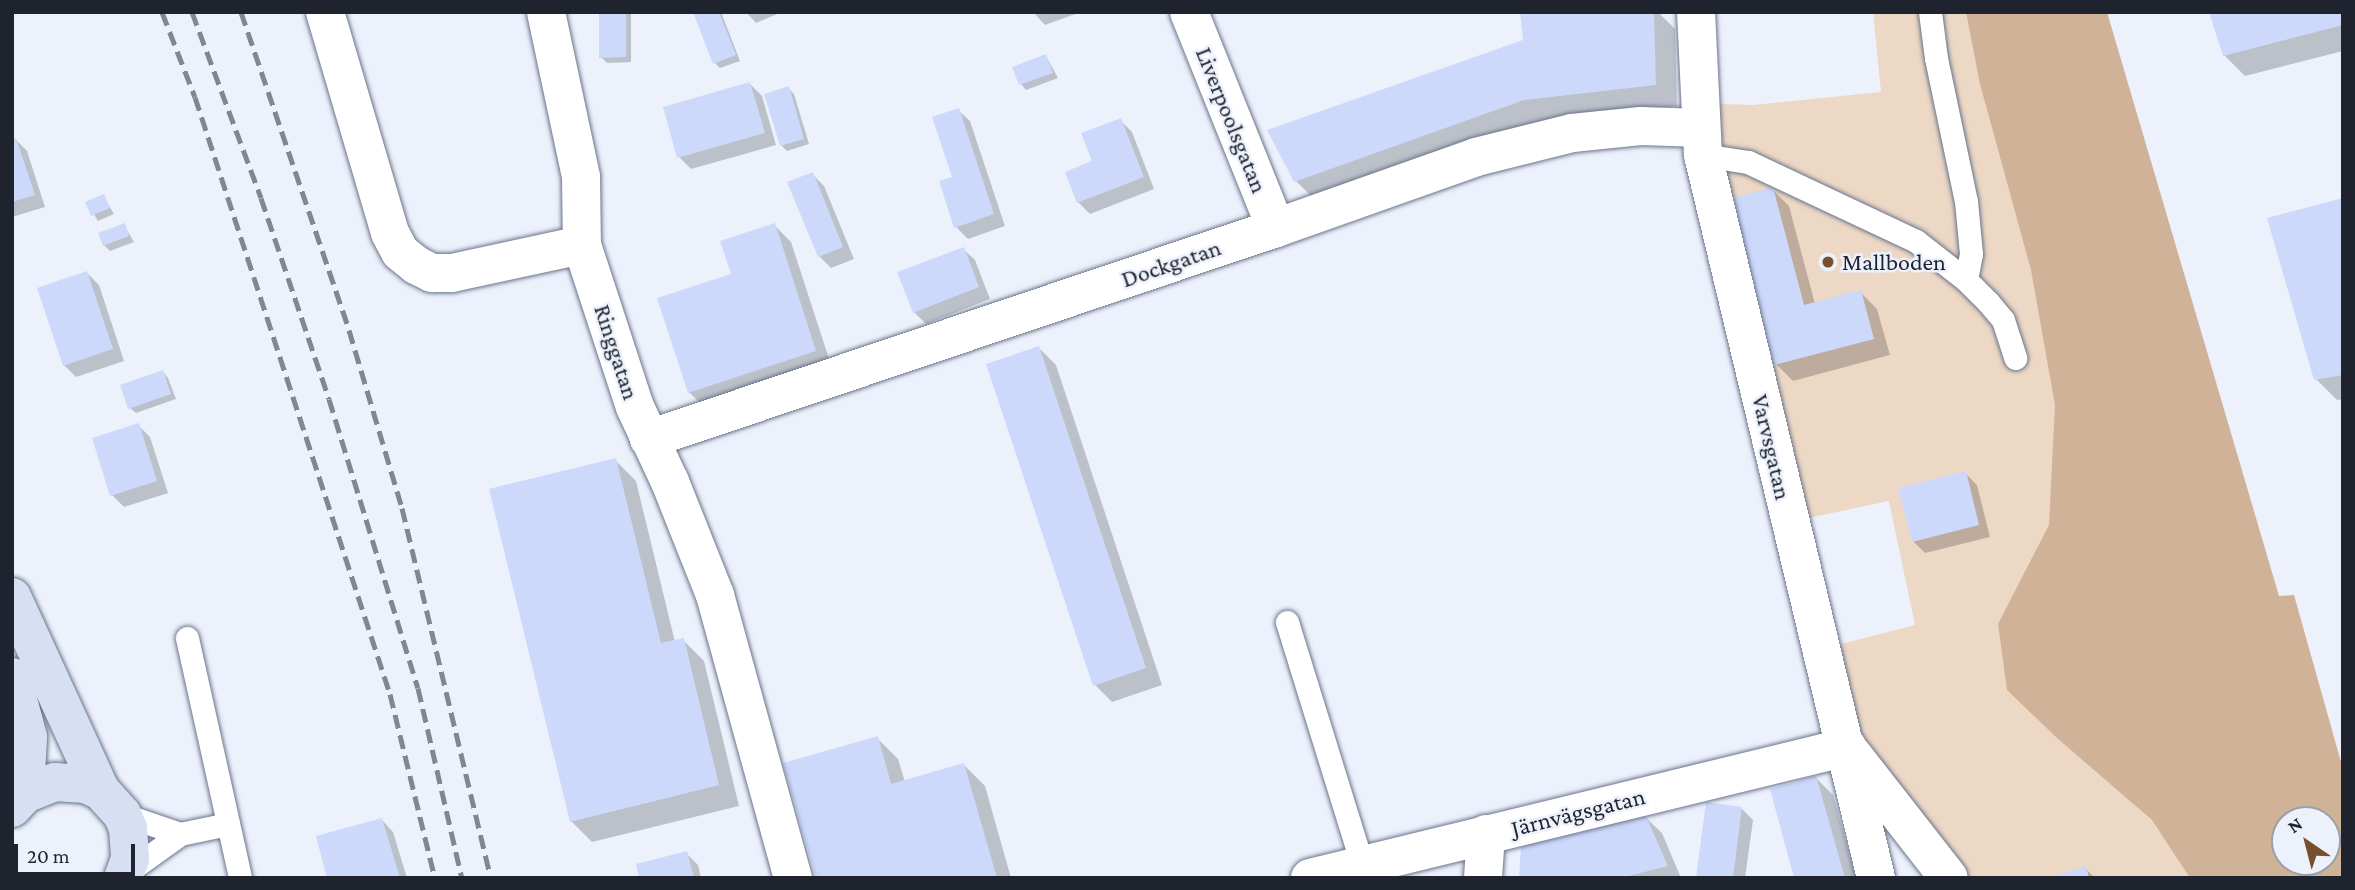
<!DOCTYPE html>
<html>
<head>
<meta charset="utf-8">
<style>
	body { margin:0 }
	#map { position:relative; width:2355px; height:890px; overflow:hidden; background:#ecf1fc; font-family:"Crimson Pro",serif }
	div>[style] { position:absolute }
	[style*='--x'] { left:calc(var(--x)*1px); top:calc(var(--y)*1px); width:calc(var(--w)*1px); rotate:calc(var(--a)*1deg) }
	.green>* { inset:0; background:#edd8c5 }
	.water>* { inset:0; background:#d0b299 }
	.shadow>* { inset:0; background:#0003 }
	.building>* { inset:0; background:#ccd9fb }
	.roads { filter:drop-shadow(0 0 2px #6b748b) drop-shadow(0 0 2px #6b748b) }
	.lane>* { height:23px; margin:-11.5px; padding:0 11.5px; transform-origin:11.5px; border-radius:11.5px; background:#fff }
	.street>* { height:38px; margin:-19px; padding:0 19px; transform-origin:19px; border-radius:19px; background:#fff }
	.secondary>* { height:38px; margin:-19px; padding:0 19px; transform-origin:19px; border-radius:19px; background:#d7dff3 }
	.rail>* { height:5px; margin-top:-2.5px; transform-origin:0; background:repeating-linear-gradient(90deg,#828691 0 14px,transparent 0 21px) }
	.dots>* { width:19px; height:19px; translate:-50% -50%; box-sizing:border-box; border:4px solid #ecf1fc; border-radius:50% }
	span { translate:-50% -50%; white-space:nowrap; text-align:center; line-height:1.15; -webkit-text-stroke:5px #ecf1fc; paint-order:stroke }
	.street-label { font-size:24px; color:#1f232d }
	.poi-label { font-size:24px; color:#1f232d }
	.left { translate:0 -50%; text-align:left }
	.frame { position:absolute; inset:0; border:14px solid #1f232d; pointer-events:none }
	.north { position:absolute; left:2271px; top:806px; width:70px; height:70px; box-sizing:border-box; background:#ecf1fc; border:2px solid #9a9fa9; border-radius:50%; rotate:325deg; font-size:19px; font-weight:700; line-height:28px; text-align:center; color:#1f232d }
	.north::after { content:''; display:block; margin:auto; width:24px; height:32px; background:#76502c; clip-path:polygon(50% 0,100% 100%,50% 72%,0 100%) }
	.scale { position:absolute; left:14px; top:844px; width:121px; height:32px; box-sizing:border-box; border:4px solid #1f232d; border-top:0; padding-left:9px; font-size:21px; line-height:24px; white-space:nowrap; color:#1f232d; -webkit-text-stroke:5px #ecf1fc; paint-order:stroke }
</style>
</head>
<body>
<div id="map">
	<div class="green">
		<i style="clip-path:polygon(1873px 12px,2056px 12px,2285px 862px,2302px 878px,1966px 878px,1843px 723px,1822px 649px,1915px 625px,1889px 501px,1789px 522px,1693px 103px,1753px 105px,1881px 92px)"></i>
	</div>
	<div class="water">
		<i style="clip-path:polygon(evenodd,1966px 12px,2107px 12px,2279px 596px,2294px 595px,2343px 769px,2343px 878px,2190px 878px,2152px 820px,2057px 738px,2007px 690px,1998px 624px,2049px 525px,2055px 405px,2031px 270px,1980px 84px,1966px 12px,2285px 820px,2327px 820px,2327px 862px,2285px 862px,2285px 820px)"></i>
	</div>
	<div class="shadow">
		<i style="clip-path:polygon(601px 12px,631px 12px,631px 62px,607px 63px,601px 57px)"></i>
		<i style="clip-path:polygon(695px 12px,721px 12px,740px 61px,720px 68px,715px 63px)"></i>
		<i style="clip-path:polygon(746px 12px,782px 12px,756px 23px)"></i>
		<i style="clip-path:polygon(1033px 12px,1081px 12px,1045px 25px)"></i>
		<i style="clip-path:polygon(1522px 12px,1658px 12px,1675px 29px,1677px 106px,1545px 120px,1317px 202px,1296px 181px,1525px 41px)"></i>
		<i style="clip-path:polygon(2343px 12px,2343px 51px,2245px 76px,2224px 55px)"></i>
		<i style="clip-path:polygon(1046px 56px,1058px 78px,1026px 90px,1021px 84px)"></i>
		<i style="clip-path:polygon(750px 84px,762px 96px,776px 145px,691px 169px,679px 157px)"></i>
		<i style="clip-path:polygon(788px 88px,794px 94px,809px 144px,787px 151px,781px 145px)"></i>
		<i style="clip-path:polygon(958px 110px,970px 121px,1005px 226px,968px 239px,956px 227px,941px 182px,954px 178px)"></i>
		<i style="clip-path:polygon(1120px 120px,1132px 132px,1154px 189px,1090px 214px,1078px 202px,1094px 162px)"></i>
		<i style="clip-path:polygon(15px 139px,27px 151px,45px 207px,12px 217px,12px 140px)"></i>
		<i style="clip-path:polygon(812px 174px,824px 186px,854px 259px,831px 268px,819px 256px)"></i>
		<i style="clip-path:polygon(1772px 189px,1789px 206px,1815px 304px,1860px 292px,1877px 309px,1890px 355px,1793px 381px,1776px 364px)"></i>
		<i style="clip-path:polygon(103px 196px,114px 214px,98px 221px,87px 203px)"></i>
		<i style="clip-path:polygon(2343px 200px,2343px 399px,2337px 400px,2316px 379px)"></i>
		<i style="clip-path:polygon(124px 225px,134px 242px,110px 251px,104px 245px)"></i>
		<i style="clip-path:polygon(774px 225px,791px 242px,832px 368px,706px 409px,689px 392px,733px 276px)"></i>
		<i style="clip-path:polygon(963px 249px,975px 260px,990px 299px,926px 324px,914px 312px)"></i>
		<i style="clip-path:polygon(87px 273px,99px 285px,124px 361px,76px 377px,64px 365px)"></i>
		<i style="clip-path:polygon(1039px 348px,1056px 365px,1162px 685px,1112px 702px,1095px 685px)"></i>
		<i style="clip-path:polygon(163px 372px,168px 378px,176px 399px,136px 413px,130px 408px)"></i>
		<i style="clip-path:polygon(138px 425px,150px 437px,168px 493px,124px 507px,112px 495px)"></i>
		<i style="clip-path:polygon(615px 460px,636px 481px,675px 642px,683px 640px,704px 661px,739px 806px,592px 842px,571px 821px)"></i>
		<i style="clip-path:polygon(1965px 473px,1977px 485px,1990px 537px,1925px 553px,1913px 541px)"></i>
		<i style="clip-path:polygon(877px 738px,898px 759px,905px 782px,964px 765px,985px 786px,1011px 878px,818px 878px)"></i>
		<i style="clip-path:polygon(1816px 778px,1833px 795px,1856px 878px,1796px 878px)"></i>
		<i style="clip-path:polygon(1741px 808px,1753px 820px,1745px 878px,1698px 878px)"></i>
		<i style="clip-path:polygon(1644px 816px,1662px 833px,1681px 878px,1520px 878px)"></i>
		<i style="clip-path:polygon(382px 820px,393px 832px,407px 878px,329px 878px)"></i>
		<i style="clip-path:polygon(686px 853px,698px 865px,701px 878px,641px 878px)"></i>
		<i style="clip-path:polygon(2085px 868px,2095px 878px,2054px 878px)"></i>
	</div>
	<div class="building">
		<i style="clip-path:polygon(599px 12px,626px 12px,626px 57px,599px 58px)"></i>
		<i style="clip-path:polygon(693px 12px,719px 12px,736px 55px,713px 64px)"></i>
		<i style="clip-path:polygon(1520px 12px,1654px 12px,1656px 85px,1524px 100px,1294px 182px,1267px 130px,1523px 40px)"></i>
		<i style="clip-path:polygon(2209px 12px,2343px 12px,2343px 25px,2223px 56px)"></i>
		<i style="clip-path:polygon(1046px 54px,1053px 73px,1019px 85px,1012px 67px)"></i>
		<i style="clip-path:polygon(750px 82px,765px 133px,677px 158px,663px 107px)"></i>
		<i style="clip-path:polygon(789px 86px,804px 139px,780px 146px,764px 94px)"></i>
		<i style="clip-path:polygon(959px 108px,994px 214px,954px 228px,939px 181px,952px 177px,932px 117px)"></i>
		<i style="clip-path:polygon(1121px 118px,1144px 177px,1077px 203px,1065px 172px,1092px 161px,1081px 133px)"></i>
		<i style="clip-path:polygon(16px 138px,35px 195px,12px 202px,12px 139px)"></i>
		<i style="clip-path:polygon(813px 172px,843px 247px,818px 257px,787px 182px)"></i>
		<i style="clip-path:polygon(1773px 187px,1804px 305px,1861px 290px,1874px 339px,1774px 365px,1730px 199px)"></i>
		<i style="clip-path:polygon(104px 194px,110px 208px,91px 216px,85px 202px)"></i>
		<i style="clip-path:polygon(2343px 198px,2343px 375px,2314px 380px,2267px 218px)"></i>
		<i style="clip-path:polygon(125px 223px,129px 236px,103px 246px,98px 233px)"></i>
		<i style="clip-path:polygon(775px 223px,816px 351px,688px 393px,657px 298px,731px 274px,720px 241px)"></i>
		<i style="clip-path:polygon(964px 247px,979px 287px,913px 313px,897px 272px)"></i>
		<i style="clip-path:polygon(87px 271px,113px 349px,63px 366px,37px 288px)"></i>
		<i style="clip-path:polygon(1039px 346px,1146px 668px,1093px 686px,986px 364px)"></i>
		<i style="clip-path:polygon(163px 370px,171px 394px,128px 409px,120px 385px)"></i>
		<i style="clip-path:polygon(139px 423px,157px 481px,110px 496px,92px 438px)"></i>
		<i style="clip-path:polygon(616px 458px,661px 643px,684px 638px,719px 785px,570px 822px,489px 489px)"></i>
		<i style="clip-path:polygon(1966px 471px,1979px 525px,1912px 542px,1898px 488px)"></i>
		<i style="clip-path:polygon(878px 736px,891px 784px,964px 763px,997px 878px,816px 878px,783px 763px)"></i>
		<i style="clip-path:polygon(1816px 776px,1845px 878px,1794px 878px,1770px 789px)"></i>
		<i style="clip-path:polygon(1706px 802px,1742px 807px,1733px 878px,1696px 878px)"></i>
		<i style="clip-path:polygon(1645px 814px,1668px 866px,1621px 878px,1519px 878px,1521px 846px)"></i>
		<i style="clip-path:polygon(382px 818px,400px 878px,327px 878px,316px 836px)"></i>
		<i style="clip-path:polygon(687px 851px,694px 878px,639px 878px,636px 864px)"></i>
		<i style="clip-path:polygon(2086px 866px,2089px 878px,2050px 878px,2050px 877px)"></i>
	</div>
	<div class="roads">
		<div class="lane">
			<i style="--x:1930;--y:12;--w:46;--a:82.6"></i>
			<i style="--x:1936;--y:58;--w:146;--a:78.2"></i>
			<i style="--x:1966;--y:201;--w:53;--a:84.6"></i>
			<i style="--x:1971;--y:254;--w:26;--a:101"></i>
			<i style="--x:1703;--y:155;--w:46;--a:8.8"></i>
			<i style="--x:1748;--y:162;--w:186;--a:25.2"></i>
			<i style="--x:1916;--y:241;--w:63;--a:38"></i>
			<i style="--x:1966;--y:280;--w:31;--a:45"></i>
			<i style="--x:1988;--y:302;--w:23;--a:50"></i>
			<i style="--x:2003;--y:320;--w:40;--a:72"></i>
			<i style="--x:1287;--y:622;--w:254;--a:72.8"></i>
			<i style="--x:187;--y:638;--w:246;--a:77.5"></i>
			<i style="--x:122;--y:814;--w:61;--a:19"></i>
			<i style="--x:126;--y:873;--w:67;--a:-35.8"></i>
			<i style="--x:180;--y:834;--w:49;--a:-11.8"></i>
		</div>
		<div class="street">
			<i style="--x:325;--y:12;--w:230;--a:73.6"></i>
			<i style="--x:390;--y:233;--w:21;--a:62"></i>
			<i style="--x:400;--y:252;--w:21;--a:39"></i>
			<i style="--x:416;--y:265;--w:18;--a:27"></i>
			<i style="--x:432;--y:273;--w:20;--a:0"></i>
			<i style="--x:452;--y:273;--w:133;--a:-12.2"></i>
			<i style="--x:546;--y:12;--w:169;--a:78"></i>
			<i style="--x:581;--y:177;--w:68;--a:89.2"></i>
			<i style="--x:582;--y:245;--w:170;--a:71.9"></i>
			<i style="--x:635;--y:407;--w:83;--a:65"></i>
			<i style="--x:670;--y:482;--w:122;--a:68.3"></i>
			<i style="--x:715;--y:595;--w:294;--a:74.6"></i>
			<i style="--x:1189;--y:12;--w:233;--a:68.1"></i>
			<i style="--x:1696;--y:12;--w:143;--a:87.2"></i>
			<i style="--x:1703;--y:155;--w:743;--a:76.54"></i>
			<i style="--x:649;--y:439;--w:662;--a:-18.6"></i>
			<i style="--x:1276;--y:228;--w:212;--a:-19.5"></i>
			<i style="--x:1476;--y:157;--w:99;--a:-14"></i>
			<i style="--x:1572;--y:133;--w:69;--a:-5.8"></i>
			<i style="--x:1641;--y:126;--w:60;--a:1.9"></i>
			<i style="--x:1852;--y:754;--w:157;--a:52"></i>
			<i style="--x:1310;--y:878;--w:553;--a:-13.71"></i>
			<i style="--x:1483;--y:878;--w:44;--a:-86.1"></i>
		</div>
		<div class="secondary">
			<i style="--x:12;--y:597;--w:213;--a:65.4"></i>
			<i style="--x:101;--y:791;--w:31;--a:48"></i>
			<i style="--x:122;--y:814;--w:15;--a:67"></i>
			<i style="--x:128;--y:828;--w:31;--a:86"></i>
			<i style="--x:130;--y:859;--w:20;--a:110"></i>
			<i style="--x:12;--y:677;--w:62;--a:75.1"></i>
			<i style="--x:28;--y:737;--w:57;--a:93"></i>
			<i style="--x:12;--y:808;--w:19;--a:-47"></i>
			<i style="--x:25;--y:794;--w:32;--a:-22"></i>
			<i style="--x:55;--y:782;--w:31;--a:4"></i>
			<i style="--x:86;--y:784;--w:17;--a:25"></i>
		</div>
	</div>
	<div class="rail">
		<i style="--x:162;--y:12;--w:91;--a:68.8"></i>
		<i style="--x:195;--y:97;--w:628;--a:71.91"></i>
		<i style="--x:390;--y:694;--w:189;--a:76.3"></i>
		<i style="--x:192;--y:12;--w:198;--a:69.6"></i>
		<i style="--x:261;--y:198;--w:212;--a:71.3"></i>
		<i style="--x:329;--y:399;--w:302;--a:72.9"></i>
		<i style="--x:418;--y:688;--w:195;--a:77"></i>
		<i style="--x:241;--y:12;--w:336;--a:71.2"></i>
		<i style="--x:349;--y:330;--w:186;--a:73.4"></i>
		<i style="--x:402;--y:508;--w:381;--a:76.5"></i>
	</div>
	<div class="dots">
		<i style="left:1828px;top:262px;background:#76502c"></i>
	</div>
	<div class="street-label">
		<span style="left:1232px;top:120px;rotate:68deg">Liverpoolsgatan</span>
		<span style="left:1171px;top:263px;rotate:-19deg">Dockgatan</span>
		<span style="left:617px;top:352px;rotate:72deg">Ringgatan</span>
		<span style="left:1772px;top:447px;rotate:77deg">Varvsgatan</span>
		<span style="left:1578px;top:812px;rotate:-14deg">Järnvägsgatan</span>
	</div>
	<div class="poi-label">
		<span class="left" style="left:1842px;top:262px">Mallboden</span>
	</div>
	<div class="frame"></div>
	<div class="north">N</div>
	<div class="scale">20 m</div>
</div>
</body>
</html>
